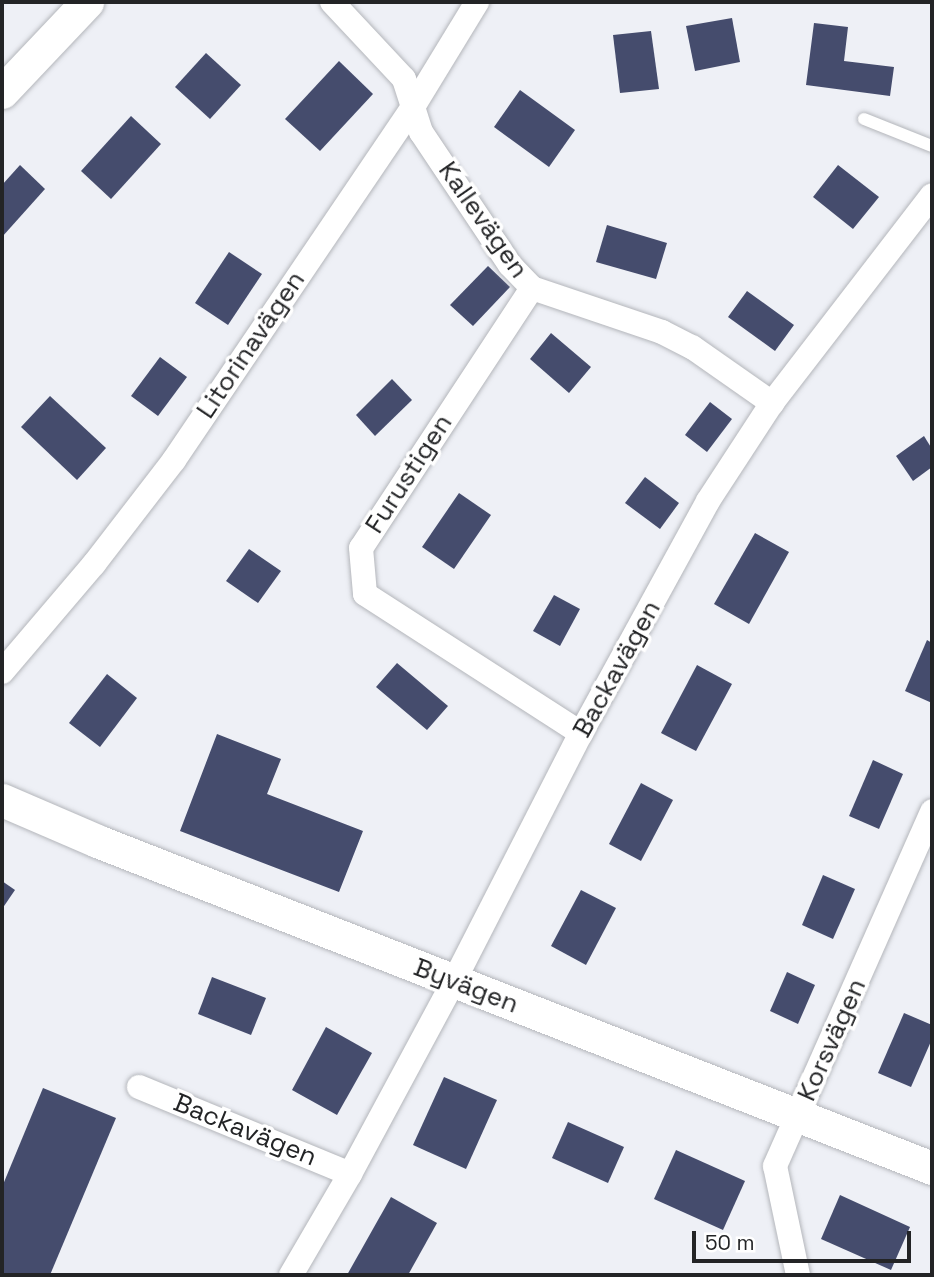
<!DOCTYPE html>
<html>
<head>
<meta charset="utf-8">
<style>
	body { margin:0 }
	#map { position:relative; width:934px; height:1277px; overflow:hidden; background:#eef0f6; font-family:"Space Grotesk",sans-serif }
	div>[style] { position:absolute }
	[style*='--x'] { left:calc(var(--x)*1px); top:calc(var(--y)*1px); width:calc(var(--w)*1px); rotate:calc(var(--a)*1deg) }
	.building>* { inset:0; background:#454c6d }
	.roads { filter:drop-shadow(0 0 2px #b4b6bb) drop-shadow(0 0 2px #b4b6bb) }
	.lane>* { height:12px; margin:-6px; padding:0 6px; transform-origin:6px; border-radius:6px; background:#fff }
	.street>* { height:24px; margin:-12px; padding:0 12px; transform-origin:12px; border-radius:12px; background:#fff }
	.secondary>* { height:33px; margin:-16.5px; padding:0 16.5px; transform-origin:16.5px; border-radius:16.5px; background:#fff }
	span { translate:-50% -50%; white-space:nowrap; text-align:center; line-height:1.15; -webkit-text-stroke:7px #fff; paint-order:stroke }
	.street-label { font-size:26px; color:#232426 }
	.frame { position:absolute; inset:0; border:4px solid #232426; pointer-events:none }
	.scale { position:absolute; left:692px; top:1231px; width:219px; height:32px; box-sizing:border-box; border:4px solid #232426; border-top:0; padding-left:9px; font-size:21px; line-height:24px; white-space:nowrap; color:#232426; -webkit-text-stroke:5px #fff; paint-order:stroke }
</style>
</head>
<body>
<div id="map">
	<div class="building">
		<i style="clip-path:polygon(732px 18px,740px 62px,695px 71px,686px 26px)"></i>
		<i style="clip-path:polygon(814px 23px,848px 27px,844px 61px,894px 67px,890px 96px,806px 85px)"></i>
		<i style="clip-path:polygon(651px 31px,659px 89px,620px 93px,613px 35px)"></i>
		<i style="clip-path:polygon(206px 53px,241px 85px,210px 119px,175px 87px)"></i>
		<i style="clip-path:polygon(339px 61px,373px 94px,320px 151px,285px 119px)"></i>
		<i style="clip-path:polygon(520px 90px,575px 130px,549px 167px,494px 127px)"></i>
		<i style="clip-path:polygon(131px 116px,161px 144px,111px 199px,81px 171px)"></i>
		<i style="clip-path:polygon(20px 165px,45px 189px,2px 237px,2px 185px)"></i>
		<i style="clip-path:polygon(838px 165px,879px 197px,853px 229px,813px 197px)"></i>
		<i style="clip-path:polygon(607px 225px,667px 243px,656px 279px,596px 262px)"></i>
		<i style="clip-path:polygon(229px 252px,262px 274px,228px 325px,195px 303px)"></i>
		<i style="clip-path:polygon(488px 266px,510px 287px,473px 326px,450px 305px)"></i>
		<i style="clip-path:polygon(747px 291px,794px 325px,775px 351px,728px 317px)"></i>
		<i style="clip-path:polygon(551px 333px,591px 367px,569px 393px,530px 359px)"></i>
		<i style="clip-path:polygon(160px 357px,187px 377px,158px 416px,131px 396px)"></i>
		<i style="clip-path:polygon(392px 379px,412px 400px,375px 436px,356px 415px)"></i>
		<i style="clip-path:polygon(50px 396px,106px 448px,77px 480px,21px 427px)"></i>
		<i style="clip-path:polygon(710px 402px,732px 419px,707px 452px,685px 435px)"></i>
		<i style="clip-path:polygon(924px 436px,932px 449px,932px 467px,913px 481px,896px 456px)"></i>
		<i style="clip-path:polygon(645px 477px,679px 503px,660px 529px,625px 503px)"></i>
		<i style="clip-path:polygon(459px 493px,491px 515px,454px 569px,422px 547px)"></i>
		<i style="clip-path:polygon(755px 533px,789px 552px,749px 624px,714px 604px)"></i>
		<i style="clip-path:polygon(249px 549px,281px 571px,258px 603px,226px 581px)"></i>
		<i style="clip-path:polygon(554px 595px,580px 609px,560px 646px,533px 631px)"></i>
		<i style="clip-path:polygon(927px 640px,932px 643px,932px 703px,905px 691px)"></i>
		<i style="clip-path:polygon(397px 663px,448px 706px,427px 730px,376px 687px)"></i>
		<i style="clip-path:polygon(697px 665px,732px 684px,696px 751px,661px 733px)"></i>
		<i style="clip-path:polygon(107px 674px,137px 698px,100px 747px,69px 723px)"></i>
		<i style="clip-path:polygon(217px 734px,281px 759px,267px 794px,363px 831px,339px 892px,180px 831px)"></i>
		<i style="clip-path:polygon(873px 760px,903px 774px,879px 829px,849px 816px)"></i>
		<i style="clip-path:polygon(641px 783px,673px 800px,641px 861px,609px 844px)"></i>
		<i style="clip-path:polygon(823px 875px,855px 889px,833px 939px,802px 925px)"></i>
		<i style="clip-path:polygon(2px 881px,15px 890px,2px 909px)"></i>
		<i style="clip-path:polygon(581px 890px,616px 908px,586px 965px,551px 946px)"></i>
		<i style="clip-path:polygon(787px 972px,815px 985px,798px 1024px,770px 1011px)"></i>
		<i style="clip-path:polygon(212px 977px,266px 998px,251px 1035px,198px 1014px)"></i>
		<i style="clip-path:polygon(904px 1013px,932px 1025px,932px 1039px,911px 1087px,878px 1073px)"></i>
		<i style="clip-path:polygon(326px 1027px,372px 1053px,337px 1115px,292px 1090px)"></i>
		<i style="clip-path:polygon(444px 1077px,497px 1100px,466px 1169px,413px 1145px)"></i>
		<i style="clip-path:polygon(43px 1088px,116px 1118px,50px 1275px,2px 1275px,2px 1187px)"></i>
		<i style="clip-path:polygon(568px 1122px,624px 1147px,608px 1183px,552px 1158px)"></i>
		<i style="clip-path:polygon(676px 1150px,745px 1181px,723px 1230px,654px 1199px)"></i>
		<i style="clip-path:polygon(840px 1195px,910px 1227px,891px 1270px,821px 1239px)"></i>
		<i style="clip-path:polygon(391px 1197px,437px 1223px,408px 1275px,347px 1275px)"></i>
	</div>
	<div class="roads">
		<div class="lane">
			<i style="--x:864;--y:119;--w:73;--a:21.7"></i>
		</div>
		<div class="street">
			<i style="--x:332;--y:2;--w:105;--a:46.9"></i>
			<i style="--x:404;--y:79;--w:56;--a:72.2"></i>
			<i style="--x:421;--y:132;--w:160;--a:56.2"></i>
			<i style="--x:510;--y:265;--w:32;--a:46"></i>
			<i style="--x:532;--y:288;--w:137;--a:18.7"></i>
			<i style="--x:662;--y:332;--w:34;--a:27"></i>
			<i style="--x:692;--y:347;--w:98;--a:35"></i>
			<i style="--x:532;--y:288;--w:311;--a:123.3"></i>
			<i style="--x:361;--y:548;--w:46;--a:85"></i>
			<i style="--x:365;--y:594;--w:257;--a:32.8"></i>
			<i style="--x:2;--y:672;--w:142;--a:-49.6"></i>
			<i style="--x:94;--y:564;--w:131;--a:-52.4"></i>
			<i style="--x:174;--y:460;--w:426;--a:-55.9"></i>
			<i style="--x:413;--y:107;--w:123;--a:-58.6"></i>
			<i style="--x:139;--y:1087;--w:228;--a:22.4"></i>
			<i style="--x:291;--y:1275;--w:117;--a:-59.7"></i>
			<i style="--x:350;--y:1174;--w:219;--a:-61.7"></i>
			<i style="--x:454;--y:981;--w:279;--a:-62.9"></i>
			<i style="--x:581;--y:733;--w:264;--a:-61.3"></i>
			<i style="--x:708;--y:501;--w:117;--a:-56.9"></i>
			<i style="--x:772;--y:403;--w:262;--a:-52.4"></i>
			<i style="--x:798;--y:1275;--w:111;--a:-101.9"></i>
			<i style="--x:775;--y:1166;--w:388;--a:-66.1"></i>
		</div>
		<div class="secondary">
			<i style="--x:2;--y:92;--w:124;--a:-46.6"></i>
			<i style="--x:2;--y:800;--w:103;--a:23.3"></i>
			<i style="--x:97;--y:841;--w:897;--a:21.39"></i>
		</div>
	</div>
	<div class="street-label">
		<span style="left:483px;top:220px;rotate:55deg">Kallevägen</span>
		<span style="left:251px;top:345px;rotate:-56deg">Litorinavägen</span>
		<span style="left:409px;top:474px;rotate:-57deg">Furustigen</span>
		<span style="left:617px;top:669px;rotate:-61deg">Backavägen</span>
		<span style="left:466px;top:986px;rotate:21deg">Byvägen</span>
		<span style="left:832px;top:1040px;rotate:-66deg">Korsvägen</span>
		<span style="left:245px;top:1130px;rotate:22deg">Backavägen</span>
	</div>
	<div class="frame"></div>
	<div class="scale">50 m</div>
</div>
</body>
</html>
